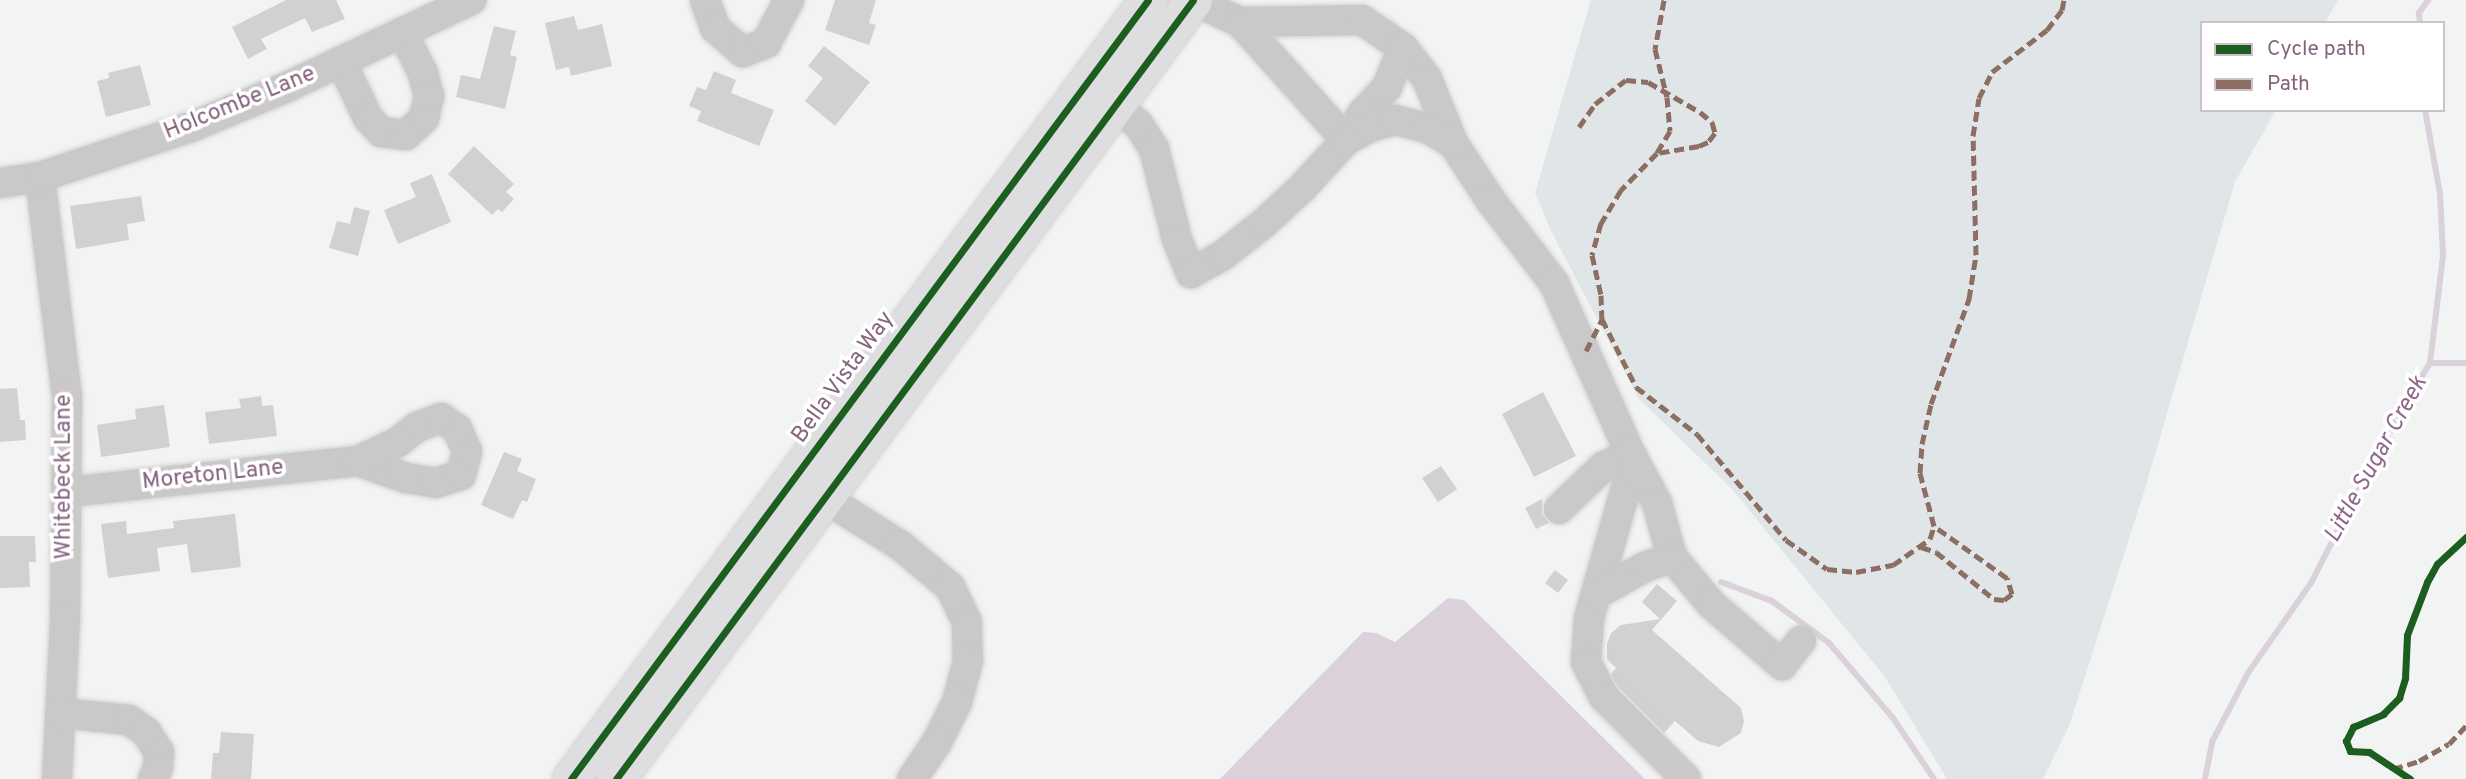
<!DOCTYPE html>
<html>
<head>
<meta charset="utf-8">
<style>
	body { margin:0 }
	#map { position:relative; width:2466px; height:779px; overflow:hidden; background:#f2f4f3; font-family:Overpass,sans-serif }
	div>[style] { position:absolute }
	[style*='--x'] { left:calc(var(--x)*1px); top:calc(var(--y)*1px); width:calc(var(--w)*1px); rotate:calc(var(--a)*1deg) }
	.green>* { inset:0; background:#e0e5e7 }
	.water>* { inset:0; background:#dad1da }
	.stream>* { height:6px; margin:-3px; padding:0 3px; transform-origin:3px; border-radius:3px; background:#dad1da }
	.building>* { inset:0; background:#d2d1d2 }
	.roads { filter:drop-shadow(0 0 2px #d2d1d1) drop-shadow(0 0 2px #d2d1d1) }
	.minor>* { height:30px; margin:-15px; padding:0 15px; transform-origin:15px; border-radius:15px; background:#cac8c9 }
	.major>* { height:37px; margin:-18.5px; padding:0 18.5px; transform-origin:18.5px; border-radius:18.5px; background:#dedddf }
	.quiet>* { height:5px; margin-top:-2.5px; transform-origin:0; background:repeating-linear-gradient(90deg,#8d6e63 0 10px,transparent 0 15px) }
	.cycleway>* { height:7px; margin:-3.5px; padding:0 3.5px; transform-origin:3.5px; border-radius:3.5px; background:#1b5e20 }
	span { translate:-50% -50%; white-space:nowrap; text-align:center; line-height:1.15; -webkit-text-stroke:7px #fff; paint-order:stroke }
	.street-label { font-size:23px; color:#84637d }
	.water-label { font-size:24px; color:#8f688d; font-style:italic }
	.legend { position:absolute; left:2200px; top:21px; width:245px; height:91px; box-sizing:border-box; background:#fff; border:2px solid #cec1cb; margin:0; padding:9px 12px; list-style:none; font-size:21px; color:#84637d }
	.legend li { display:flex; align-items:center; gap:14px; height:35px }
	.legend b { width:35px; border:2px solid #cec1cb }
</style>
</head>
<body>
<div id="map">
	<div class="green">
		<i style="clip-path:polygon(1591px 0,2338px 0,2325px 23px,2202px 23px,2202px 110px,2276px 110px,2235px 182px,2144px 492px,2069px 726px,2043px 779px,1947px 779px,1885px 677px,1732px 489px,1639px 399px,1552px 233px,1535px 193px)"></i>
	</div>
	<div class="water">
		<i style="clip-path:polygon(1448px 598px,1464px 600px,1645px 779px,1220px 779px,1363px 632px,1376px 633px,1395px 642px)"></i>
	</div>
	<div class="stream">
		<i style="--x:2420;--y:23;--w:10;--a:-96"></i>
		<i style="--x:2419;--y:13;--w:16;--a:-55"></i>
		<i style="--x:2430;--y:363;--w:36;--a:0"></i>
		<i style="--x:1721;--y:582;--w:54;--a:20.4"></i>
		<i style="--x:1772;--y:601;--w:71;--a:36.4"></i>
		<i style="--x:1829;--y:643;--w:99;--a:49.5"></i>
		<i style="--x:1893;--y:718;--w:73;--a:56.1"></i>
		<i style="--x:2205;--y:779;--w:38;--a:-79"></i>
		<i style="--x:2212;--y:742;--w:78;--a:-62.4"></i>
		<i style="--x:2248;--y:673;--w:110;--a:-55"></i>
		<i style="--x:2311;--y:583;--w:143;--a:-62.9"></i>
		<i style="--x:2376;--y:456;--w:108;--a:-59.9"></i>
		<i style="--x:2430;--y:363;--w:109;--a:-83.1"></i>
		<i style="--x:2443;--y:255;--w:61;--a:-92.8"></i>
		<i style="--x:2440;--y:194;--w:85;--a:-100.1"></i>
	</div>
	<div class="building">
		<i style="clip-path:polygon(286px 0,336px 0,345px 19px,312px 32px,305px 18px,261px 39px,267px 49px,248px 59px,232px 27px)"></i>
		<i style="clip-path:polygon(835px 0,876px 0,869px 23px,876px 25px,869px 45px,825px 30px)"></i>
		<i style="clip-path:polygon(574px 16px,578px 30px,602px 24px,612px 66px,571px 76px,569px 67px,556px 70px,545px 23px)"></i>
		<i style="clip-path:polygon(494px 26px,516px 31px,510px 55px,517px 57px,505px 109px,456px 97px,461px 75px,480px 79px)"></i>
		<i style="clip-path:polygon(824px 46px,870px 82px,835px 126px,805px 101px,823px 78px,808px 66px)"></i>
		<i style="clip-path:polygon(140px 65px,151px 105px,106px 117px,97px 81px,109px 78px,108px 73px)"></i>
		<i style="clip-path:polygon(714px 71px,736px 80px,731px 93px,774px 110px,759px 146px,697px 121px,701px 111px,689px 106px,697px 87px,706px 90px)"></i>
		<i style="clip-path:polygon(474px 146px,514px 184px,506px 192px,514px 199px,502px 212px,498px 209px,492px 215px,448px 174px)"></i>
		<i style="clip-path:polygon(432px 174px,451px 222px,398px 244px,384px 210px,416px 197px,410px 183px)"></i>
		<i style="clip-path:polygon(141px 196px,145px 221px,127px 224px,129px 240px,76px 249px,70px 206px)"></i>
		<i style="clip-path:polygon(354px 207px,370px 211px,358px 256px,329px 248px,337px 221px,350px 224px)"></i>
		<i style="clip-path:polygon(17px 388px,20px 420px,25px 420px,26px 440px,0 442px,0 389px)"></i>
		<i style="clip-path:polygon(1543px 392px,1576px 456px,1534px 477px,1502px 414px)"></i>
		<i style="clip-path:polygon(261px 396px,262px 406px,273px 405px,277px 436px,209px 444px,205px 412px,241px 408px,239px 399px)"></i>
		<i style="clip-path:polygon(164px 405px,170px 447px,101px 457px,97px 425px,136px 419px,135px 409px)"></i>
		<i style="clip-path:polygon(504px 452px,522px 459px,517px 471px,536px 479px,527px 502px,522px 500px,513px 519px,481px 505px)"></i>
		<i style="clip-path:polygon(1441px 466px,1457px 489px,1438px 502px,1422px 478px)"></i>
		<i style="clip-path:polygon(1542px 499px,1542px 514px,1549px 523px,1536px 529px,1525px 508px)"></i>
		<i style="clip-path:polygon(235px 514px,241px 567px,191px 573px,187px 544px,157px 548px,160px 571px,108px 578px,101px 524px,126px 521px,127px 534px,174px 528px,173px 521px)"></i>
		<i style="clip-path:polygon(0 536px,35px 536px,36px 562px,29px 562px,30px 587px,0 588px)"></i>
		<i style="clip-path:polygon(1555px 570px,1568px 580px,1558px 593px,1545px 583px)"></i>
		<i style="clip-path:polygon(1657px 584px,1677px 601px,1652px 630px,1741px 708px,1744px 721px,1741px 733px,1719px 747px,1698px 741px,1675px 721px,1664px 733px,1617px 686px,1611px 674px,1616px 668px,1607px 659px,1607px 644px,1611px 633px,1621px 625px,1660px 619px,1642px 602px)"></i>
		<i style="clip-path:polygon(221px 732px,254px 734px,251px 779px,211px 779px,213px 753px,219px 753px)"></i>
	</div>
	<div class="roads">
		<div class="minor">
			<i style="--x:705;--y:0;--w:30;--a:70"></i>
			<i style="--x:715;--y:28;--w:37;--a:41"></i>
			<i style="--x:743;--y:52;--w:25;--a:-21"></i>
			<i style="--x:766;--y:43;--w:49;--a:-61.9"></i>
			<i style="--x:1193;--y:0;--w:52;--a:25.1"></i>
			<i style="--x:1240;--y:22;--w:122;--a:-0.9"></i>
			<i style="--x:1362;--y:20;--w:50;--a:34.3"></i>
			<i style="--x:1403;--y:48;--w:39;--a:52"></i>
			<i style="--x:1427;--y:79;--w:69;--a:67.9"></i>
			<i style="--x:1453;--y:143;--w:69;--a:56.8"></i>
			<i style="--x:1491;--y:201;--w:103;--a:52.5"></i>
			<i style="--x:1554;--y:283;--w:186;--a:65.9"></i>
			<i style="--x:1630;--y:453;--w:24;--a:92"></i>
			<i style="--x:1629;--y:477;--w:147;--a:105.8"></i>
			<i style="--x:1589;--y:618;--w:44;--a:93.9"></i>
			<i style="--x:1586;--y:662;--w:38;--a:63"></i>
			<i style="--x:1603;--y:696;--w:117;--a:45"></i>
			<i style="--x:1240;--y:22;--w:159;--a:48.1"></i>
			<i style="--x:1346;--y:140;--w:32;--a:-58"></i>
			<i style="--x:1363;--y:113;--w:35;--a:-47"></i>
			<i style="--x:1387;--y:87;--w:42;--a:-67.7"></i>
			<i style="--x:341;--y:61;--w:63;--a:64.7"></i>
			<i style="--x:368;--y:118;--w:19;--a:47"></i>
			<i style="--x:381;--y:132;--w:25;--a:7"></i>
			<i style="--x:406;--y:135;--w:25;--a:-43"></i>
			<i style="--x:424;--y:118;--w:23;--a:-77"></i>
			<i style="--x:429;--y:96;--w:24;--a:-105"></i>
			<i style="--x:423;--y:73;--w:46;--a:-117.1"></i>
			<i style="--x:1114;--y:104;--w:31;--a:40"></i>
			<i style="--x:1138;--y:124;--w:30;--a:57"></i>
			<i style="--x:1154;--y:149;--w:93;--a:75.7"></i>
			<i style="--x:1177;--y:239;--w:37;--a:68"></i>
			<i style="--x:1191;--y:273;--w:35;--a:-29"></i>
			<i style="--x:1222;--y:256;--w:53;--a:-38.2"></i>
			<i style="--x:1264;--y:223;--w:52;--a:-42.6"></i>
			<i style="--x:1302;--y:188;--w:65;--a:-47.5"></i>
			<i style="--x:1346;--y:140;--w:27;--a:-28"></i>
			<i style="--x:1370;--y:127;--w:26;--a:-16"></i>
			<i style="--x:1395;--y:120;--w:33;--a:14"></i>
			<i style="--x:1427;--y:128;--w:30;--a:30"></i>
			<i style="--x:40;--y:177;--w:222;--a:83"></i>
			<i style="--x:67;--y:397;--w:223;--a:90.5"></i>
			<i style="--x:65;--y:620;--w:159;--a:92.9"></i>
			<i style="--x:0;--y:183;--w:40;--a:-8.5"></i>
			<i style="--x:40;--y:177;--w:159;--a:-18.3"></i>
			<i style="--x:191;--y:127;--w:102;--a:-22.5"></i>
			<i style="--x:285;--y:88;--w:206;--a:-25.3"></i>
			<i style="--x:809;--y:484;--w:19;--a:43"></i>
			<i style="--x:823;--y:497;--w:92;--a:32.1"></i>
			<i style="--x:901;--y:546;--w:64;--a:39.9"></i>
			<i style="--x:950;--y:587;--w:39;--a:64"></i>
			<i style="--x:967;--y:622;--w:39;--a:89"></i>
			<i style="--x:968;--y:661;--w:42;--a:105"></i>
			<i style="--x:957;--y:702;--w:45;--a:116.6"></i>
			<i style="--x:937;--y:742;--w:45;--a:124"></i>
			<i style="--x:68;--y:492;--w:292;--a:-6.1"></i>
			<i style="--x:358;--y:461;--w:51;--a:19.5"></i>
			<i style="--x:406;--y:478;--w:30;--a:9"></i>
			<i style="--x:436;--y:483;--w:26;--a:-18"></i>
			<i style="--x:461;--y:475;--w:25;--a:-76"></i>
			<i style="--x:467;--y:451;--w:24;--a:-114"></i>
			<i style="--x:457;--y:429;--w:19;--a:-145"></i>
			<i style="--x:441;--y:418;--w:26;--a:159"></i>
			<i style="--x:417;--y:427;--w:24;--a:142"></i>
			<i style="--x:398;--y:442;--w:44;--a:154.6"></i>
			<i style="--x:1559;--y:509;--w:61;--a:-43.7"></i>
			<i style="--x:1603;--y:467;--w:30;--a:-27"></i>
			<i style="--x:1630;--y:453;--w:57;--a:61.6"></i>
			<i style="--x:1657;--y:503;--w:56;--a:74.5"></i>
			<i style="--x:1672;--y:557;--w:61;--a:50.3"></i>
			<i style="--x:1711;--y:604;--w:94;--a:40.7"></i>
			<i style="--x:1782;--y:665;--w:31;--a:-52"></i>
			<i style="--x:1596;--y:594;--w:56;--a:-28.9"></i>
			<i style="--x:1645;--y:567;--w:29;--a:-20"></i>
			<i style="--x:60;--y:713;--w:69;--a:5.8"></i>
			<i style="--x:129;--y:720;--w:21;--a:35"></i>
			<i style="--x:146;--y:732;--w:24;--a:57"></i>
			<i style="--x:159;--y:752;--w:16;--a:94"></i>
			<i style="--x:158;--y:768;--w:12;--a:114"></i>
		</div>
		<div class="major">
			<i style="--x:571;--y:779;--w:969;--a:-53.47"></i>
			<i style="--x:616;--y:779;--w:969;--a:-53.47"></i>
		</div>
	</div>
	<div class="quiet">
		<i style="--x:1664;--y:0;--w:50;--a:100.4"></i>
		<i style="--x:1655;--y:49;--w:49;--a:76"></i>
		<i style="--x:1667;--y:97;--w:34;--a:85"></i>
		<i style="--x:1670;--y:131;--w:26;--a:121"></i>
		<i style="--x:1657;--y:153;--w:52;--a:134.2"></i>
		<i style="--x:1621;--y:190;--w:39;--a:121"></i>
		<i style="--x:1601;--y:223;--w:33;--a:106"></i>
		<i style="--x:1592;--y:255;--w:41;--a:77.3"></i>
		<i style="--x:1601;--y:295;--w:24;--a:88"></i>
		<i style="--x:1602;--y:319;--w:76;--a:63.4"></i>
		<i style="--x:1636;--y:387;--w:77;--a:37.6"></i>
		<i style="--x:1697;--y:434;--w:138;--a:50"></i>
		<i style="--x:1786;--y:540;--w:50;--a:35.3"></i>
		<i style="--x:1827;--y:569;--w:29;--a:6"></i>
		<i style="--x:1856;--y:572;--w:38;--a:-11"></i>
		<i style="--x:1893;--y:565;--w:45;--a:-35.1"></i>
		<i style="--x:1930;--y:539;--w:14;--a:-73"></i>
		<i style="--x:1934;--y:526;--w:55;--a:-104.8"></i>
		<i style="--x:1920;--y:473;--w:29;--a:-86"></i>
		<i style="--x:1922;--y:444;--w:41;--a:-77.3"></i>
		<i style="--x:1931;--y:404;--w:112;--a:-70.1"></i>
		<i style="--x:1969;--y:299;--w:45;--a:-81"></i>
		<i style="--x:1976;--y:255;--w:119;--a:-91.4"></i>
		<i style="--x:1973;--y:136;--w:38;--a:-81"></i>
		<i style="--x:1979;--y:98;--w:29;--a:-63"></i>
		<i style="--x:1992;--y:72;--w:69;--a:-37.4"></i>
		<i style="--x:2047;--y:30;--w:25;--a:-53"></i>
		<i style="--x:2062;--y:10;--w:10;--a:-79"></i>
		<i style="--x:1579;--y:127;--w:28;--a:-55"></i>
		<i style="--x:1595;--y:104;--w:39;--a:-38"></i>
		<i style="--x:1626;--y:80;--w:22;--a:5"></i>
		<i style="--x:1648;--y:82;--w:60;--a:30"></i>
		<i style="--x:1700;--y:112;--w:16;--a:40"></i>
		<i style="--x:1712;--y:122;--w:11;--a:75"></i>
		<i style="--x:1715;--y:133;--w:11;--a:128"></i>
		<i style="--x:1708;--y:142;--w:10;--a:156"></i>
		<i style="--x:1699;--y:146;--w:43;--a:170.5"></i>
		<i style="--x:1586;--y:351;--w:36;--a:-63"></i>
		<i style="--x:1921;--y:547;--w:16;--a:18"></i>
		<i style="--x:1936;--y:552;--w:75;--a:39"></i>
		<i style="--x:1994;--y:599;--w:10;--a:6"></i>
		<i style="--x:2004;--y:600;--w:10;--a:-37"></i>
		<i style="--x:2012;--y:594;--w:17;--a:-107"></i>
		<i style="--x:2007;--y:578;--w:90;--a:-144.5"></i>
		<i style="--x:2393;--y:769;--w:27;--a:-17"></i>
		<i style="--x:2419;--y:761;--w:34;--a:-30"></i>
		<i style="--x:2449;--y:744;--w:25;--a:-47"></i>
	</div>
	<div class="cycleway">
		<i style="--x:571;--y:779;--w:969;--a:-53.47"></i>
		<i style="--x:616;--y:779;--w:969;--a:-53.47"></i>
		<i style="--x:2410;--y:779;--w:49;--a:-146.6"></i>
		<i style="--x:2369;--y:752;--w:19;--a:-177"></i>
		<i style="--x:2350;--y:751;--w:11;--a:-112"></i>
		<i style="--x:2346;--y:741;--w:16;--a:-63"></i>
		<i style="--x:2353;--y:727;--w:33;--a:-23"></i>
		<i style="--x:2383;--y:714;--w:23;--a:-45"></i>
		<i style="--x:2399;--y:698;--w:21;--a:-73"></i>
		<i style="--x:2405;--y:678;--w:43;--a:-87.3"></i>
		<i style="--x:2407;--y:635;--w:57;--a:-69.3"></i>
		<i style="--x:2427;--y:582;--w:21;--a:-61"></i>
		<i style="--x:2437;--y:564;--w:40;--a:-43"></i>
	</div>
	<div class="street-label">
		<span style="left:240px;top:104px;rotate:-22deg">Holcombe Lane</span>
		<span style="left:844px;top:378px;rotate:-54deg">Bella Vista Way</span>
		<span style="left:213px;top:476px;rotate:-6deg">Moreton Lane</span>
		<span style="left:65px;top:477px;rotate:-90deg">Whitebeck Lane</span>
	</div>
	<div class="water-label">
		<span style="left:2377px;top:460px;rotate:-61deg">Little Sugar Creek</span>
	</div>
	<ul class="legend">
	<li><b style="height:9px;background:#1b5e20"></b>Cycle path</li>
	<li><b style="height:9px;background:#8d6e63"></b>Path</li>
	</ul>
</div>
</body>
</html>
